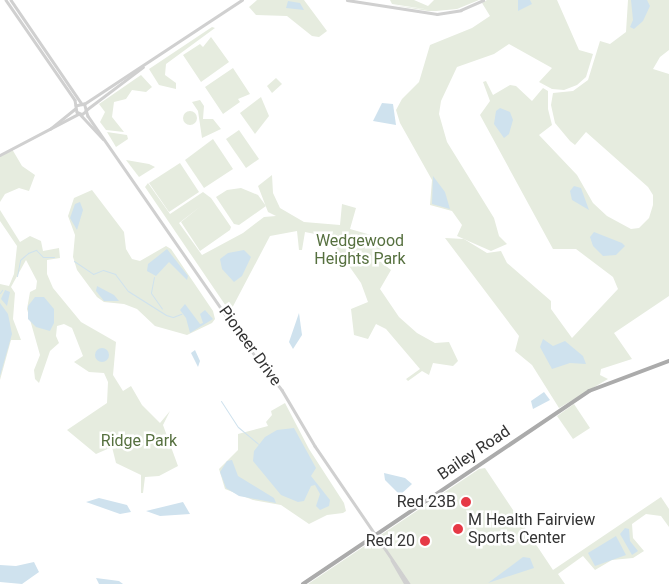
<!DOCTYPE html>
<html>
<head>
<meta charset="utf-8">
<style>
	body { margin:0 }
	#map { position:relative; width:669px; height:584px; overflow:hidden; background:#fff; font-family:Roboto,sans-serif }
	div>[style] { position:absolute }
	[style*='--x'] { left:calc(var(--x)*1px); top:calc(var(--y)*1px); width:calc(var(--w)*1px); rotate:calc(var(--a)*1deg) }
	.green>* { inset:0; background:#e6ecdf }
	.round { border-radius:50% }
	.water>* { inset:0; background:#cfe2ee }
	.stream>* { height:1px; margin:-0.5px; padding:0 0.5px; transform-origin:0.5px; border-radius:0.5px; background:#cfe2ee }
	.minor>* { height:2.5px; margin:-1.25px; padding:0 1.25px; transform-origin:1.25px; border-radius:1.25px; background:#d0d0d0 }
	.major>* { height:4px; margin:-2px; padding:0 2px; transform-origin:2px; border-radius:2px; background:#ababab }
	.dots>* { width:14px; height:14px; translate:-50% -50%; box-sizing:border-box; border:2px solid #fff; border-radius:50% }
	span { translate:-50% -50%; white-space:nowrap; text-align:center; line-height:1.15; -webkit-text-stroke:5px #fff; paint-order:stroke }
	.park-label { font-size:16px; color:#56703f }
	.street-label { font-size:16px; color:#333 }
	.poi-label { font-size:16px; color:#333 }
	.right { translate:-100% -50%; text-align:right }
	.left { translate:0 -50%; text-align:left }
</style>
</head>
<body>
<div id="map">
	<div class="green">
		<i style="clip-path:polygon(257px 0,304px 0,327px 31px,319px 37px,312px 36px,287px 16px,256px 15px,249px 7px)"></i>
		<i style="clip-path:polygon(390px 0,414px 0,428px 6px,434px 0,479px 0,457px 9px,436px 11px,428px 11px,392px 5px,431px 10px,392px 4px)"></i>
		<i style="clip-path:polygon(487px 0,557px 0,579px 50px,593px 54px,586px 77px,577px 85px,564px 90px,552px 89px,539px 82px,552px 68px,509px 44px,494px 54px,457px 67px,441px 101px,439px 114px,447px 142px,494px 218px,499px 236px,507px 244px,491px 251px,457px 236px,462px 225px,452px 211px,430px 205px,432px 180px,400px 123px,396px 110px,402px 99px,419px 82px,430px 45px,472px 28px,490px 16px,482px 3px)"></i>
		<i style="clip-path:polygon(628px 0,669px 0,669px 50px,660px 57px,653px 69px,669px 74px,669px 296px,614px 333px,632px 359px,601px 369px,600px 375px,608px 379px,559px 408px,532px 365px,515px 351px,519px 336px,445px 238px,464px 239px,487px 253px,501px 251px,507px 263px,551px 301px,551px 309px,572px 338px,618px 289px,613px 277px,576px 249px,553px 249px,480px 115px,490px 101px,483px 82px,486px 81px,493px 95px,510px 85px,516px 86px,532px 101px,543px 88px,548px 91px,548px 109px,552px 125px,539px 135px,577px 175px,593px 203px,607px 216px,631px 229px,639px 228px,649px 218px,653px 205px,653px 195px,648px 187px,586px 132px,575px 145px,570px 141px,555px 123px,551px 105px,553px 93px,573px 91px,588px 80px,600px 41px,610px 44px,626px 32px)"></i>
		<i style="clip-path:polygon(212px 27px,215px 28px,166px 64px,165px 75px,176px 83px,176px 89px,159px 85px,149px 69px)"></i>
		<i style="clip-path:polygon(211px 37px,229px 62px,201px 82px,183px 55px,200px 44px,203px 47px)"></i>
		<i style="clip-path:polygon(233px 68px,250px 94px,238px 99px,240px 102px,223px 114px,205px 87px)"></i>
		<i style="clip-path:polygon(141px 75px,152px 87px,146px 92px,132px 90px,126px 99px,114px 102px,112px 117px,124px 132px,106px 130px,100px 122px,105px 112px,99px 104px)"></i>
		<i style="clip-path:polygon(276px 78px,282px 84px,272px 93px,267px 86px)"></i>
		<i style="clip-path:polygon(261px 97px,269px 116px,255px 134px,240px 113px)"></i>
		<i style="clip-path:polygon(200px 100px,204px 106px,203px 119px,213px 119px,221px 129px,202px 138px,198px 111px,192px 102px)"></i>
		<i class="round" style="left:183px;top:111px;width:14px;height:14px"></i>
		<i style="clip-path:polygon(239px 130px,259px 159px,246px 168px,226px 139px)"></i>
		<i style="clip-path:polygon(107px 132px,127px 135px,128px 139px,116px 147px)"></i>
		<i style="clip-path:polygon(213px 139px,233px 169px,204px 188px,185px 160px)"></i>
		<i style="clip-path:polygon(12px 149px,22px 166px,35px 175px,29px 191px,19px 188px,5px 194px,0 202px,0 155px)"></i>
		<i style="clip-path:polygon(126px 160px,149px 164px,155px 167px,139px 177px)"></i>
		<i style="clip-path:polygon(180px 163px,199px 192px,169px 212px,149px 183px)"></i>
		<i style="clip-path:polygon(272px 175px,273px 193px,280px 208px,304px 222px,340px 225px,342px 204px,356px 208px,350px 229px,385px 239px,377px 259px,391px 270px,380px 289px,399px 317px,417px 333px,435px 343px,449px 342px,458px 361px,453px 366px,433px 363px,429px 375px,422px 371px,408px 381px,406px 379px,420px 369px,386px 329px,376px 324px,368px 339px,354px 335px,351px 309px,368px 302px,361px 283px,335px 246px,320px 235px,305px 232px,302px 250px,299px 250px,297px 231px,270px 236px,230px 312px,145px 187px,148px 183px,170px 214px,203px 192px,211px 198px,231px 227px,230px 230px,200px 251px,181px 222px,201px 206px,179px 223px,202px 255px,243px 233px,264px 217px,276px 216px,268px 212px,258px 186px)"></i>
		<i style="clip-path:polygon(241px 188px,258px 195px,266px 206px,239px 225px,234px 224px,216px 197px,227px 190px)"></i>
		<i style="clip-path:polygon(92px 190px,124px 232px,126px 249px,132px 259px,140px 261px,166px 246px,171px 249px,213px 311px,215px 319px,212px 323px,187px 335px,155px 326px,137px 309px,124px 304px,104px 302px,97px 297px,77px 270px,73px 257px,75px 235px,68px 216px,74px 198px)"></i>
		<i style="clip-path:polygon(0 203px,0 210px,20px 242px,30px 236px,41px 241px,43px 251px,59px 248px,60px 258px,47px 260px,47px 274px,53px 288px,81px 322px,116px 342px,113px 375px,123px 391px,131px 386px,142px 405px,160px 423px,170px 411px,163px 425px,178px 466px,159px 476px,145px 477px,143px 493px,141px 493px,141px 475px,116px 463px,112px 447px,96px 454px,67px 430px,107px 403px,108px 382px,104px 373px,89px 372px,74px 362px,83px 356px,72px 328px,64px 324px,57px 326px,56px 336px,59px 343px,50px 351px,39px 383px,35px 379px,34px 370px,40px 355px,27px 309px,30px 292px,36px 289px,37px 281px,26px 260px,11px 287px,15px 293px,13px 319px,21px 340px,11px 340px,0 380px,0 284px,9px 286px,14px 274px,17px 246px,0 221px)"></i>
		<i style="clip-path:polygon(285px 403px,309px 449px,344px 503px,346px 511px,343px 513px,327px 515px,309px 524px,281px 505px,253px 500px,225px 489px,219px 469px,238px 450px,238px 434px,268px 426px,266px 422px,272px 415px,271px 411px)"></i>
		<i style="clip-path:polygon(574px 404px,590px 428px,573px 439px,557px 416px)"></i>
		<i style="clip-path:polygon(485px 468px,553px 570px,661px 497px,669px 509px,669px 527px,661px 516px,646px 514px,632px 524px,633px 538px,644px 551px,633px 558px,612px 560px,595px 570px,583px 556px,558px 574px,565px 584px,308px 584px,479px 469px)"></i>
	</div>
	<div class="water">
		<i style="clip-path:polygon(518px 0,530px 0,532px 4px,518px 11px)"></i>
		<i style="clip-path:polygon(631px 0,647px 0,650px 6px,643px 21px,634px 29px,630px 27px,633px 20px)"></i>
		<i style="clip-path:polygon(288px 1px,300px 3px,304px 10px,286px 8px)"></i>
		<i style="clip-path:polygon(382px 103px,393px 104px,396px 125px,373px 121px)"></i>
		<i style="clip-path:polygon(500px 108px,510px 112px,513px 120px,509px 134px,504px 138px,494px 124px,496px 111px)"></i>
		<i style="clip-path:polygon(433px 176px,445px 192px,450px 209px,432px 204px)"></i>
		<i style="clip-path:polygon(574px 186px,581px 188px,589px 210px,572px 200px,570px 191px)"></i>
		<i style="clip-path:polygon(80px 202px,83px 210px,77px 230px,70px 218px,75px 204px)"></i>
		<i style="clip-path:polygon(594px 232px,622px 243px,625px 246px,616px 255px,603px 256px,593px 246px,590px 237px)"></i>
		<i style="clip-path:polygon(167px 249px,188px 276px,187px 280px,169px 262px,156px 276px,147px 271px,148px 264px)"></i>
		<i style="clip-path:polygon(244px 250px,251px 257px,242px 276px,234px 282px,222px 269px,220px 259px,228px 253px)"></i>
		<i style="clip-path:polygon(97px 286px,114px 295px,119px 301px,104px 301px,96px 291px)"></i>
		<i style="clip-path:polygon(5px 290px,10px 292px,7px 306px,1px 299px)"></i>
		<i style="clip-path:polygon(35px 297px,44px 297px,54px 309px,54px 323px,50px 331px,36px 327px,28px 319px,28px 306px)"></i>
		<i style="clip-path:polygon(0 303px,8px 314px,12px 334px,0 376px)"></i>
		<i style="clip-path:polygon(185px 304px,200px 324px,203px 323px,200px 314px,205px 310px,213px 319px,190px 333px,186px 318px,180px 310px)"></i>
		<i style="clip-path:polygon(299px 313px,302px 335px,293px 349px,289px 342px)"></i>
		<i style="clip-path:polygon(543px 339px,553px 346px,565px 341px,583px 356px,586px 364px,570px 363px,552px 369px,540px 347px)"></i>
		<i class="round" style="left:95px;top:348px;width:14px;height:14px"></i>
		<i style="clip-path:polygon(195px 350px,200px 361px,198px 367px,191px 353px)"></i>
		<i style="clip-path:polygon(544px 392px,550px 400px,533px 409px,531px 401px)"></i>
		<i style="clip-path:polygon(294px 428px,316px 468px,311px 476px,330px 500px,329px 506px,320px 510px,316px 506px,320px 494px,315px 485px,311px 486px,304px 501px,298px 502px,281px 495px,253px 461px,254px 451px,265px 437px,277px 430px)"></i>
		<i style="clip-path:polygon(232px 460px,238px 476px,274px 498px,276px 503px,239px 496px,226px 488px,220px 472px,227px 461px)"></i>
		<i style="clip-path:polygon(384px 473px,405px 478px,412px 484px,400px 495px,385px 480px)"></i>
		<i style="clip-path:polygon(99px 498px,127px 505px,131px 512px,120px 514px,86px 502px)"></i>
		<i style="clip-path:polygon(183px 502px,190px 514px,160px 516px,146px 511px)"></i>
		<i style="clip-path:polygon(625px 528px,629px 529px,630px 541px,638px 551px,632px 555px,620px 534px)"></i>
		<i style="clip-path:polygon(616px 536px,626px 555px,595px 566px,588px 553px)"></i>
		<i style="clip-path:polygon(523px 557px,530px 558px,534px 568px,488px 583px)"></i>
		<i style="clip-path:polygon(34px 562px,39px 572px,22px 584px,0 582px,0 565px,16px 566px)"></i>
		<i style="clip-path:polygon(96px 578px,119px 581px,123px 584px,99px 584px)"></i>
	</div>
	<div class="stream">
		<i style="--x:74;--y:261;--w:23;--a:34"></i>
		<i style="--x:93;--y:274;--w:11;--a:-22"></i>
		<i style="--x:103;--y:270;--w:13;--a:18"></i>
		<i style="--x:115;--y:274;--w:21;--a:53"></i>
		<i style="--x:128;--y:291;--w:45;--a:32.3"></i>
		<i style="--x:166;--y:315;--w:7;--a:16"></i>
		<i style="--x:173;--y:317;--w:9;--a:-21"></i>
		<i style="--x:17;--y:276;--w:16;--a:-79"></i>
		<i style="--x:20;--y:260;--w:11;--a:-41"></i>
		<i style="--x:28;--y:253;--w:9;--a:-21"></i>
		<i style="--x:36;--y:250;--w:10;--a:45"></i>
		<i style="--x:43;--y:257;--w:11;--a:0"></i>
		<i style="--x:154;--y:277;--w:16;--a:101"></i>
		<i style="--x:151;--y:293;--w:19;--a:55"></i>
		<i style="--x:0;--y:293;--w:4;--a:-56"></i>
		<i style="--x:221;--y:401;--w:31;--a:57"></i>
		<i style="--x:238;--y:427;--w:26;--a:40"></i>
	</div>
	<div class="minor">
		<i style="--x:6;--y:0;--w:121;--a:55.4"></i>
		<i style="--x:75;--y:100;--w:12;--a:81"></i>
		<i style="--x:77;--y:112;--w:5;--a:22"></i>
		<i style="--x:82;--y:114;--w:5;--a:-37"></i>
		<i style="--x:86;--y:111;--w:7;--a:-106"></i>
		<i style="--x:84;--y:104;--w:8;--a:166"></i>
		<i style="--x:11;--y:0;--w:126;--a:55.7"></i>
		<i style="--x:347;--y:0;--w:91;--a:8.8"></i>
		<i style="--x:437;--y:14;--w:24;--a:-9"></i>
		<i style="--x:461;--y:10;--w:24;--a:-24"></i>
		<i style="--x:84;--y:104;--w:189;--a:-33.4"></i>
		<i style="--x:86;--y:110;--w:6;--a:72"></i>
		<i style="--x:88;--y:116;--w:274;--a:55.3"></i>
		<i style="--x:244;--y:341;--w:62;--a:52.2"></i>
		<i style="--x:282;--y:390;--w:65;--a:59.5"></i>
		<i style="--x:315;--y:446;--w:167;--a:55.7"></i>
		<i style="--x:86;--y:110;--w:71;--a:-37"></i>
		<i style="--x:80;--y:114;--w:34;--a:47"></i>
		<i style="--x:50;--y:129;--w:32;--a:-39"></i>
		<i style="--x:0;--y:155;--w:88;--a:-27.7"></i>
		<i style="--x:392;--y:560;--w:28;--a:60"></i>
	</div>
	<div class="major">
		<i style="--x:303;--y:584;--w:345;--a:-34"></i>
		<i style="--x:589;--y:391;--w:85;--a:-20.6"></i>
	</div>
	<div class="dots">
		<i style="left:466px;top:502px;background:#e63946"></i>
		<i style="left:458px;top:529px;background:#e63946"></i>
		<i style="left:425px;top:541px;background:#e63946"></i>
	</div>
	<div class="park-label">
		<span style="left:360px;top:250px">Wedgewood<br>Heights Park</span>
		<span style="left:139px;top:441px">Ridge Park</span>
	</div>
	<div class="street-label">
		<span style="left:250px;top:346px;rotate:54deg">Pioneer Drive</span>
		<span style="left:474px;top:453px;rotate:-34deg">Bailey Road</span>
	</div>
	<div class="poi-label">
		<span class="right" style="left:456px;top:502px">Red 23B</span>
		<span class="left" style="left:468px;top:529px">M Health Fairview<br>Sports Center</span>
		<span class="right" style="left:415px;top:541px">Red 20</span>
	</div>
</div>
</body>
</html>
